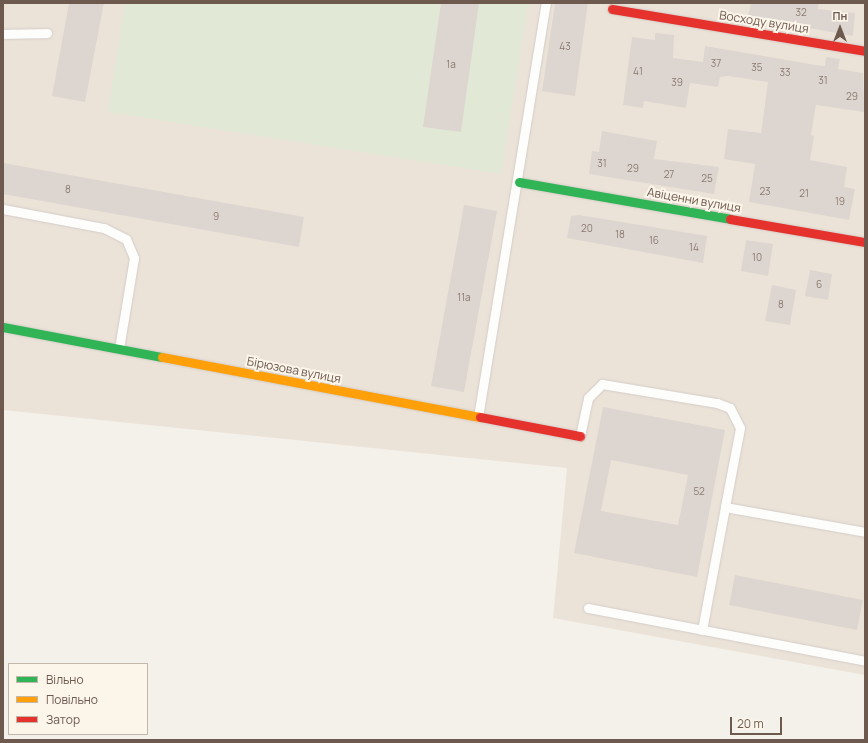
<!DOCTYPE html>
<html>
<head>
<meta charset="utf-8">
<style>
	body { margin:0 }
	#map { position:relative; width:868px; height:743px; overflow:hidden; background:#f4f0ea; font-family:Manrope,sans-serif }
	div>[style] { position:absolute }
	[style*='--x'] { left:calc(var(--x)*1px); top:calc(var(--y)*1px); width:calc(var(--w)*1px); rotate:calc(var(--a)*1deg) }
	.residential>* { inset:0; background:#ece3d8 }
	.green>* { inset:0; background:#e1e9d6 }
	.building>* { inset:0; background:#ddd6d0 }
	.roads { filter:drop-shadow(0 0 1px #d3cdc8) drop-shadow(0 0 1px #d3cdc8) }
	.lane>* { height:9px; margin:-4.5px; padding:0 4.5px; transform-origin:4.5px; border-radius:4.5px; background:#fdfdfc }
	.fast>* { height:9px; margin:-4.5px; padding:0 4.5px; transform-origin:4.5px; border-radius:4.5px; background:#30b455 }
	.slow>* { height:9px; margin:-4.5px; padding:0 4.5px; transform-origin:4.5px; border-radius:4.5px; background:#ff9f0a }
	.jam>* { height:9px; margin:-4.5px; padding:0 4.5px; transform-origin:4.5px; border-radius:4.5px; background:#e5322d }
	span { translate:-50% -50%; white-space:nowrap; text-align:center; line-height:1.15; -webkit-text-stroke:4px #fcf5ea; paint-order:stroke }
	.number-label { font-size:10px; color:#8c7b71 }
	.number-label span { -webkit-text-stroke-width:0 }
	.street-label { font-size:12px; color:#6e594e }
	.frame { position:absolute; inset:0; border:4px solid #6e594e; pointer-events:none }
	.legend { position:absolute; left:8px; top:663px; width:140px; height:72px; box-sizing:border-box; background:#fcf5ea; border:1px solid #c3b7ac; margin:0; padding:5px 7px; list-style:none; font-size:12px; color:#6e594e }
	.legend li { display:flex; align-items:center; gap:8px; height:20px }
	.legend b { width:20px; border:1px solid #c3b7ac }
	.north { position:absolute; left:820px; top:8px; width:40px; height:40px; -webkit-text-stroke:3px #fcf5ea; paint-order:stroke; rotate:0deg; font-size:11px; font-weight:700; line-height:16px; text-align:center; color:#6e594e }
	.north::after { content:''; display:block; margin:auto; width:14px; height:18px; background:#6e594e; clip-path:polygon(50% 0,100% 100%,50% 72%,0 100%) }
	.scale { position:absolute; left:730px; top:717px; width:52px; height:18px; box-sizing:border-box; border:2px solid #6e594e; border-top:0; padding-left:5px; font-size:12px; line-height:14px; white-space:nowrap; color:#6e594e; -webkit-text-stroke:3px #fcf5ea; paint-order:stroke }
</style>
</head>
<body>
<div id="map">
	<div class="residential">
		<i style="clip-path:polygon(3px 3px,865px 3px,865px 675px,553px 618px,567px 468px,3px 410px)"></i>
	</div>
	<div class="green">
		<i style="clip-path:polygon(125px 3px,528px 3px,501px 174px,108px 112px)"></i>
	</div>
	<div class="building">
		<i style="clip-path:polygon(69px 3px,104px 3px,85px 102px,52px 96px)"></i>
		<i style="clip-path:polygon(441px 3px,479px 3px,461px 132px,423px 127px)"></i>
		<i style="clip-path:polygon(555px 3px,588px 3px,575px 96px,542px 91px)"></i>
		<i style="clip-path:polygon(751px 3px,819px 3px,818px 9px,855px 13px,853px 36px,748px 17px)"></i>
		<i style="clip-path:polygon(655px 33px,674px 35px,673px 58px,703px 62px,705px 46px,816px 65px,825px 66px,826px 57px,840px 59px,838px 69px,863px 73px,864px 112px,816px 105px,811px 135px,814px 136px,810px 160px,847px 167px,844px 187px,855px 189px,849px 220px,749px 202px,755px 164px,724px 159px,728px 129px,761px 133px,768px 82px,728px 76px,720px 77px,718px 87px,690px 83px,686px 108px,644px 101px,643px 108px,623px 105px,632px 37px,655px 40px)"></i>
		<i style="clip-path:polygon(602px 131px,657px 141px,654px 159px,719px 167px,714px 194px,589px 174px,592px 151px,599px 152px)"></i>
		<i style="clip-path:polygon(3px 163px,304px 217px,299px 247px,3px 194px)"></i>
		<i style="clip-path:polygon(464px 205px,497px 211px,464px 392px,431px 386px)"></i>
		<i style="clip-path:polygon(579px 215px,707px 236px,703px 263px,567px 238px,571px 216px)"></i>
		<i style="clip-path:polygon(746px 240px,773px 244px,768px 276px,741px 271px)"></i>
		<i style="clip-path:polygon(810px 270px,832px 274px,828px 300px,805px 296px)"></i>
		<i style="clip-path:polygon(772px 285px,796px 290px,790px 325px,765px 321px)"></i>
		<i style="clip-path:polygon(evenodd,603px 407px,725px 430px,697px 577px,574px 553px,603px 407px,611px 460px,688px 475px,678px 525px,601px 511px,611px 460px)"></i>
		<i style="clip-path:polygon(735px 575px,863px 600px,857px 630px,729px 605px)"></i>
	</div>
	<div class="roads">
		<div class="lane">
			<i style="--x:3;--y:34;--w:44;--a:-1.3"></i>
			<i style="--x:3;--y:209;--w:103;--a:10.7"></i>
			<i style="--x:104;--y:228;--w:25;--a:27"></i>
			<i style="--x:126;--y:239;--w:21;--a:67"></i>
			<i style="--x:134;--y:258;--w:92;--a:99.4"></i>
			<i style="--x:478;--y:417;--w:420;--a:-80.7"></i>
			<i style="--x:580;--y:436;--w:39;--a:-78"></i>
			<i style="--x:588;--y:398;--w:20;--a:-45"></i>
			<i style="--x:602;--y:384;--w:117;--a:9.4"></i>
			<i style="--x:717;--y:403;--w:14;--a:21"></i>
			<i style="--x:730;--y:408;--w:22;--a:63"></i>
			<i style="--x:740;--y:428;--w:80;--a:100.8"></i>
			<i style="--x:725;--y:507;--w:142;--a:10.1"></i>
			<i style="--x:588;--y:608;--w:282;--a:10.8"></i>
			<i style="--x:702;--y:630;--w:125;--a:-79.4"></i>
		</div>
		<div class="fast">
			<i style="--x:519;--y:182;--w:214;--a:9.9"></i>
			<i style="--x:3;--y:327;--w:162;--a:10.7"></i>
		</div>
		<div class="slow">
			<i style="--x:162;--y:357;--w:324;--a:10.7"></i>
		</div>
		<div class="jam">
			<i style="--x:612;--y:9;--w:256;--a:9.4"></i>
			<i style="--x:730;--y:219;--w:137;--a:9.7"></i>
			<i style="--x:480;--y:417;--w:102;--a:10.8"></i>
		</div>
	</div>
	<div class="number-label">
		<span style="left:801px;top:13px">32</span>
		<span style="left:565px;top:47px">43</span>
		<span style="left:716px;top:64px">37</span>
		<span style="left:451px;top:65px">1a</span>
		<span style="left:757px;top:68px">35</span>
		<span style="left:638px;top:72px">41</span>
		<span style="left:785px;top:73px">33</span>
		<span style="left:823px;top:81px">31</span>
		<span style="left:677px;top:83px">39</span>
		<span style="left:852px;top:97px">29</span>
		<span style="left:602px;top:164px">31</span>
		<span style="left:633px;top:169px">29</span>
		<span style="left:669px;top:175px">27</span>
		<span style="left:707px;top:179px">25</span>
		<span style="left:68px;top:190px">8</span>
		<span style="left:765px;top:192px">23</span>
		<span style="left:804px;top:194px">21</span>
		<span style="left:840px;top:202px">19</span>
		<span style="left:216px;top:217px">9</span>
		<span style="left:587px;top:229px">20</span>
		<span style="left:620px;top:235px">18</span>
		<span style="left:654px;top:241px">16</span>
		<span style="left:694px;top:248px">14</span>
		<span style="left:757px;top:258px">10</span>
		<span style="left:819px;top:285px">6</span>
		<span style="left:464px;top:298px">11а</span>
		<span style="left:781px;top:305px">8</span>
		<span style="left:699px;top:492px">52</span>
	</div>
	<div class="street-label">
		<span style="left:764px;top:22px;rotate:9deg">Восходу вулиця</span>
		<span style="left:694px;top:200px;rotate:10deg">Авіценни вулиця</span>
		<span style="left:294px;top:370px;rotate:11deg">Бірюзова вулиця</span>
	</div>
	<div class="frame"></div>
	<ul class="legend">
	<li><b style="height:5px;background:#30b455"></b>Вільно</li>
	<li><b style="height:5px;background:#ff9f0a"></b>Повільно</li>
	<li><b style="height:5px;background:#e5322d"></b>Затор</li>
	</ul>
	<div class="north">Пн</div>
	<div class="scale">20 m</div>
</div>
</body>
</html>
